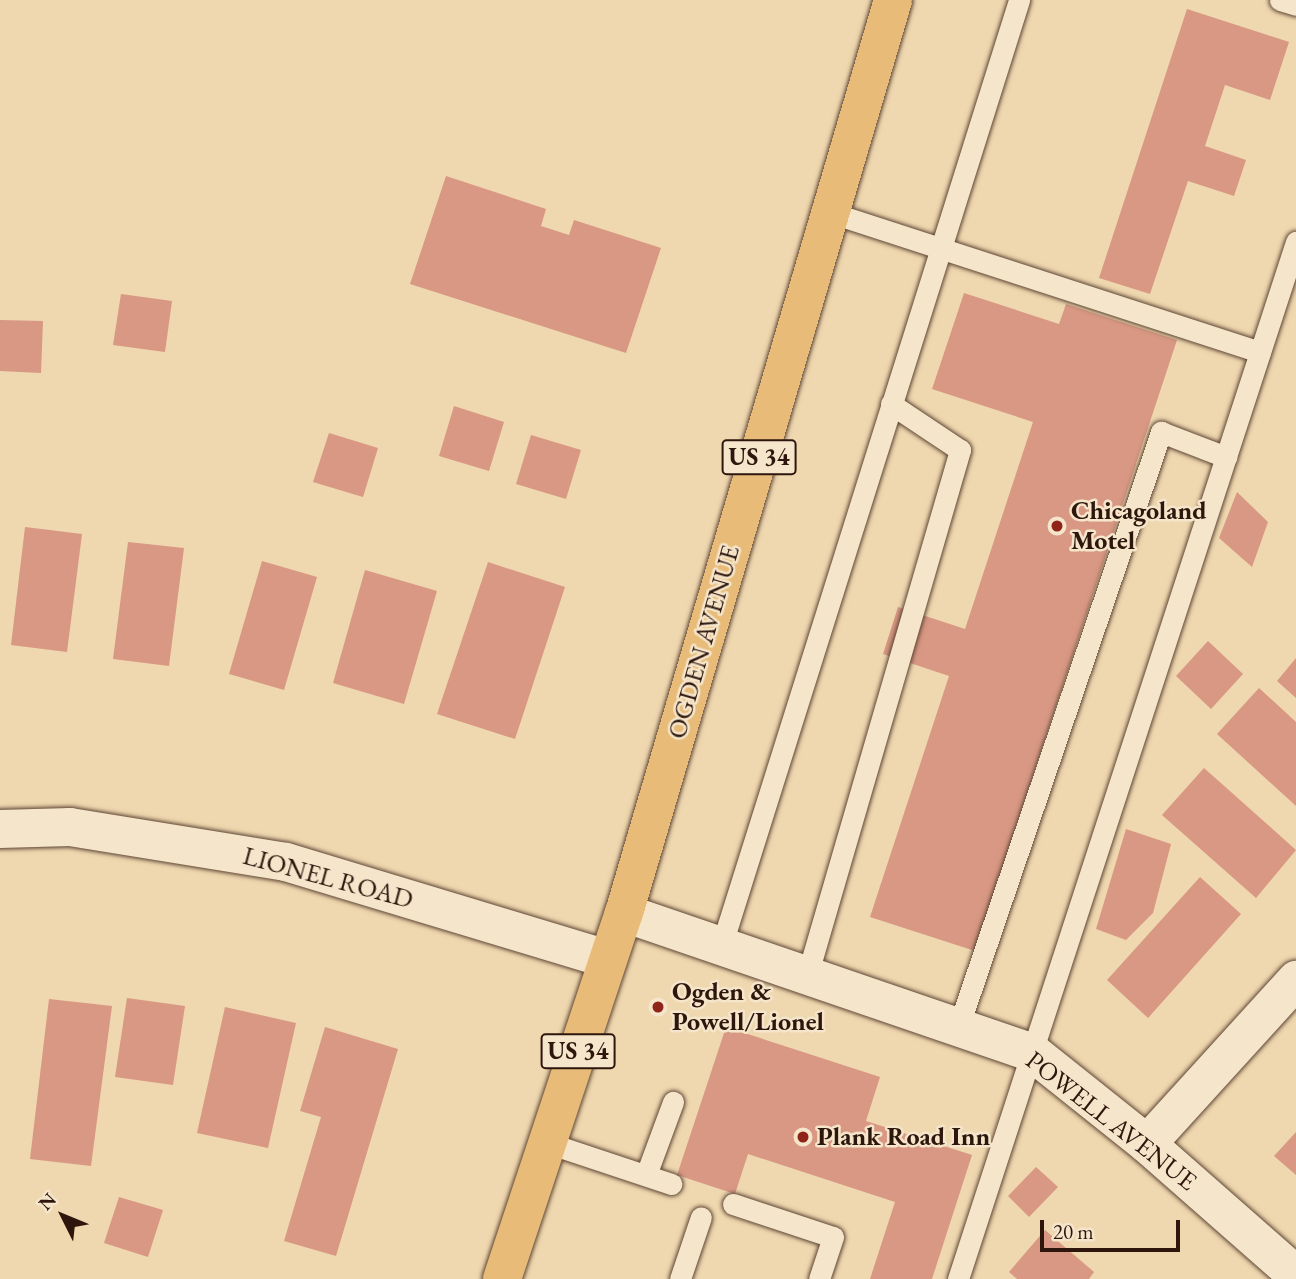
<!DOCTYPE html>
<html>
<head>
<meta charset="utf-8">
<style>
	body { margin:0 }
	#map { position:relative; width:1296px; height:1279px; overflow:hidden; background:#efd7af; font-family:"EB Garamond",serif }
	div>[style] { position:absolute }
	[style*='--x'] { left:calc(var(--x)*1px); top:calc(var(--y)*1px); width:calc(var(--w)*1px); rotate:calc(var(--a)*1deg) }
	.building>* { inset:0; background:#d89883 }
	.roads { filter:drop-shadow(0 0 2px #5e4635) drop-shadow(0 0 2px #5e4635) }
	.service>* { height:21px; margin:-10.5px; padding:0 10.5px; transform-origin:10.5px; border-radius:10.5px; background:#f5e5cb }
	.minor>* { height:38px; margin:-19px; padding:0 19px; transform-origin:19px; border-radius:19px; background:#f5e5cb }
	.tertiary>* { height:38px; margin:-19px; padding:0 19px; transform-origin:19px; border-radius:19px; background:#f5e5cb }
	.primary>* { height:38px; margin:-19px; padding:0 19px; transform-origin:19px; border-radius:19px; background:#e8bc78 }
	.dots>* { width:19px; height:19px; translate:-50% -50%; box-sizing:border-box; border:4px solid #f5e5cb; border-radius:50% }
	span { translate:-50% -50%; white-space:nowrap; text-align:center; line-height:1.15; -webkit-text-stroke:5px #f5e5cb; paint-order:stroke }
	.shield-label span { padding:2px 5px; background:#f5e5cb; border:2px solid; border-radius:5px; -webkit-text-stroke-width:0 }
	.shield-label { font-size:24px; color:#2e160c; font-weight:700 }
	.poi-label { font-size:26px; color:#2e160c; font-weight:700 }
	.left { translate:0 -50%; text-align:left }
	.street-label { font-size:26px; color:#2e160c }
	.north { position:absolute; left:28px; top:1181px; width:70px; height:70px; -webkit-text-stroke:5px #f5e5cb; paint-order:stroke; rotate:313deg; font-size:19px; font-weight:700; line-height:28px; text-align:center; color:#2e160c }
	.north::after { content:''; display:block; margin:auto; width:24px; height:32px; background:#2e160c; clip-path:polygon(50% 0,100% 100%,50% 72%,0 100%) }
	.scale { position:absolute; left:1040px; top:1220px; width:140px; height:32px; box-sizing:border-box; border:4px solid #2e160c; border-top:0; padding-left:9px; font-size:21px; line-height:24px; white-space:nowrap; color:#2e160c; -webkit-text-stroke:5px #f5e5cb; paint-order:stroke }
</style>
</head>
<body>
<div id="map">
	<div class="building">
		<i style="clip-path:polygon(1187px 9px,1289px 42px,1270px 100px,1225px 85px,1205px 146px,1246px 160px,1234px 196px,1188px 181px,1150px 294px,1099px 278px)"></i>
		<i style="clip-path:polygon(446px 176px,546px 209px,541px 226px,569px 235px,574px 220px,661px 248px,626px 353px,410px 284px)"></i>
		<i style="clip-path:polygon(964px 293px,1059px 324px,1066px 304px,1177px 340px,975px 951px,870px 917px,949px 676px,883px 654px,898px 607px,965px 629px,1033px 422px,932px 389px)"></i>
		<i style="clip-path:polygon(121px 294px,172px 301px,165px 352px,113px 345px)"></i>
		<i style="clip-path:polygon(0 320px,43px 321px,41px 373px,0 371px)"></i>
		<i style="clip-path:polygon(454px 406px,504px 422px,489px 471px,439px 456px)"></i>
		<i style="clip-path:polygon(329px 433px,378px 448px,363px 497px,313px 482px)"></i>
		<i style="clip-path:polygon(531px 435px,581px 450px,566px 499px,516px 484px)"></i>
		<i style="clip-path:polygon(1237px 492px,1268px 522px,1252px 567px,1219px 538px)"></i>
		<i style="clip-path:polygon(25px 527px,82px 534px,67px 652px,11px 645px)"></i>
		<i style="clip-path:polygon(128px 542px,184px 548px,169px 666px,113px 659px)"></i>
		<i style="clip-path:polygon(262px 561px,317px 577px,284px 690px,229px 674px)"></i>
		<i style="clip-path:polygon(488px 562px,565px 587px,515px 739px,437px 714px)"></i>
		<i style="clip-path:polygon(365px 570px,437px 591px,404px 704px,333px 683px)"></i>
		<i style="clip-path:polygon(1208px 641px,1243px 674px,1211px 709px,1176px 676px)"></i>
		<i style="clip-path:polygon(1296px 658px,1296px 698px,1277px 681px)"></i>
		<i style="clip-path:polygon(1259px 688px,1296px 722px,1296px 806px,1217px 734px)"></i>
		<i style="clip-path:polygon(1204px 768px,1296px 850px,1256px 898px,1162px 815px)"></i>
		<i style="clip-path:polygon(1126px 829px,1171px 844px,1153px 913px,1126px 940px,1096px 929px)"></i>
		<i style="clip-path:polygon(1200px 877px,1241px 914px,1148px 1018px,1107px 980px)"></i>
		<i style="clip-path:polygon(127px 998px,185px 1006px,173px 1085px,115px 1077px)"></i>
		<i style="clip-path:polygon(49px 999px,112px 1006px,91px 1166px,30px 1159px)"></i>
		<i style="clip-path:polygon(225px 1007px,296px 1023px,268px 1148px,197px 1133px)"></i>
		<i style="clip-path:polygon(325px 1027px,398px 1049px,336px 1256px,284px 1241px,321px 1117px,300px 1111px)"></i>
		<i style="clip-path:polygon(726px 1027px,880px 1077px,866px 1121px,972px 1155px,932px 1279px,870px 1279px,895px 1202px,748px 1154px,735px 1194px,677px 1175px)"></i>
		<i style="clip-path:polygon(1296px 1132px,1296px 1175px,1274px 1156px)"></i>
		<i style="clip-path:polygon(1036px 1167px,1058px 1187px,1029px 1217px,1008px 1196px)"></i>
		<i style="clip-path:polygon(119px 1197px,163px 1210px,148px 1257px,104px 1243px)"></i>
		<i style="clip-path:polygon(1045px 1230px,1094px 1272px,1089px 1279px,1017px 1279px,1009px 1272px)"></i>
	</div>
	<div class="roads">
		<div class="service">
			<i style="--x:1280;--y:0;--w:17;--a:17"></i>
			<i style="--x:832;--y:213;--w:450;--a:18"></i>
			<i style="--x:721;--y:947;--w:993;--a:-72.53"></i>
			<i style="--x:807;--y:976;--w:548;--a:-73.78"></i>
			<i style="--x:960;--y:450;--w:83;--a:-146.3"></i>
			<i style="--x:958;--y:1028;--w:630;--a:-71.19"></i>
			<i style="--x:1161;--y:432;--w:70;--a:21"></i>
			<i style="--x:548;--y:1143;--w:130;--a:18.4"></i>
			<i style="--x:646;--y:1175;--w:78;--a:-69.7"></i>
			<i style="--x:733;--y:1204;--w:105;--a:18.3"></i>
			<i style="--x:833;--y:1237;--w:44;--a:108.4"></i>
			<i style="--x:680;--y:1279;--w:65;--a:-71.3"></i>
			<i style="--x:958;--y:1279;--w:1091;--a:-71.95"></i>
		</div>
		<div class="minor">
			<i style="--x:624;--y:913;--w:432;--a:18.9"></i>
			<i style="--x:1033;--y:1053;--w:146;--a:38.6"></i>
			<i style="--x:1147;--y:1144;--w:198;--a:41.3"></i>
			<i style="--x:1147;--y:1144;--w:222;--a:-47.7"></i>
		</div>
		<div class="tertiary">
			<i style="--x:0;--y:829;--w:70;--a:-1.6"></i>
			<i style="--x:70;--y:827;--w:219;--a:9.2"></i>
			<i style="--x:286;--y:862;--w:336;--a:16.8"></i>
		</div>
		<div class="primary">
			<i style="--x:502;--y:1279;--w:386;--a:-71.6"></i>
			<i style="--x:624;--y:913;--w:952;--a:-73.58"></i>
		</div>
	</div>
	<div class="dots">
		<i style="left:1057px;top:526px;background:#8f2418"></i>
		<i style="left:658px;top:1007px;background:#8f2418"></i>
		<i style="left:803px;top:1137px;background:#8f2418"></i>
	</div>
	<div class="shield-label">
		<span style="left:759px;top:457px">US 34</span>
		<span style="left:578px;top:1051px">US 34</span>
	</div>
	<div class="poi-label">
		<span class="left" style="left:1071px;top:526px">Chicagoland<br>Motel</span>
		<span class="left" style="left:672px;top:1007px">Ogden &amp;<br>Powell/Lionel</span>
		<span class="left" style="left:817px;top:1137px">Plank Road Inn</span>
	</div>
	<div class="street-label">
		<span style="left:704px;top:642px;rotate:-74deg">OGDEN AVENUE</span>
		<span style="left:328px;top:878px;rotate:15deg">LIONEL ROAD</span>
		<span style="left:1111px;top:1121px;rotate:38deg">POWELL AVENUE</span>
	</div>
	<div class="north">N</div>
	<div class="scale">20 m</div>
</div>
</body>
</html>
